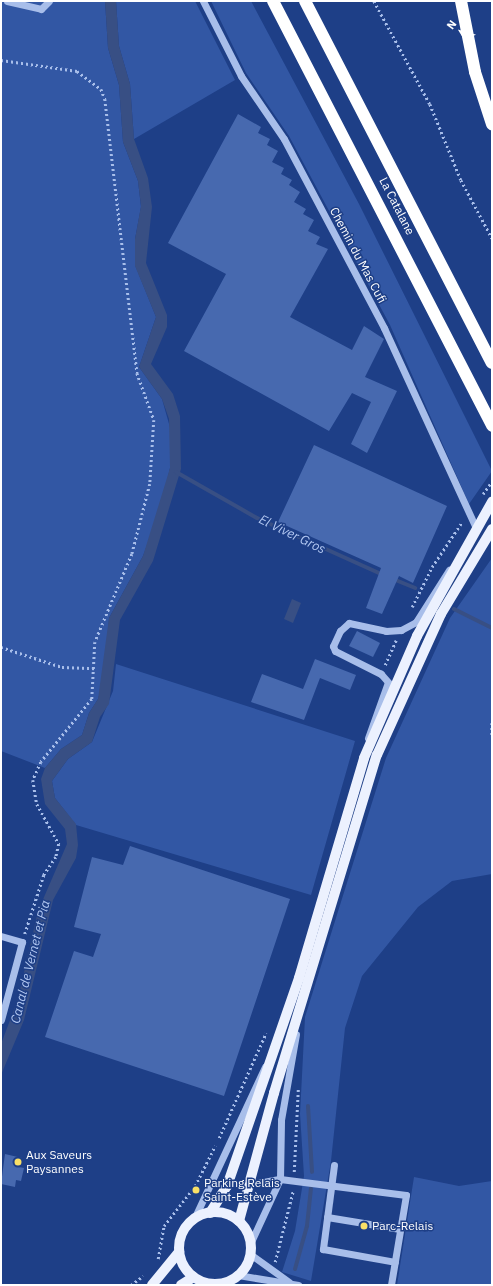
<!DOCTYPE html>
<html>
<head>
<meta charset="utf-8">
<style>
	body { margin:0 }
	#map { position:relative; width:493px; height:1286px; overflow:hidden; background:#1e3f87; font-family:"IBM Plex Sans",sans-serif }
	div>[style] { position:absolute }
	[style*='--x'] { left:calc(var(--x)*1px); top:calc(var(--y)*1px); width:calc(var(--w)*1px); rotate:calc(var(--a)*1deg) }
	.green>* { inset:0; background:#3257a4 }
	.water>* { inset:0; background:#384f84 }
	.stream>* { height:4px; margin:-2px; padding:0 2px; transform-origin:2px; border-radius:2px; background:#384f84 }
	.building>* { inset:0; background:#4769af }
	.path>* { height:2.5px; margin-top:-1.25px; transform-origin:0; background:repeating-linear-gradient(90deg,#a8beea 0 2px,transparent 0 5px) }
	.minor>* { height:7px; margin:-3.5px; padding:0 3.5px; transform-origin:3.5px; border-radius:3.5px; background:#a8beea }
	.major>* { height:10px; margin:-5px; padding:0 5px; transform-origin:5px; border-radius:5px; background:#ecf1fe }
	.major>.ring { margin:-5px; padding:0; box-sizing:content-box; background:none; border:10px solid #ecf1fe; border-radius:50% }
	.highway>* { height:12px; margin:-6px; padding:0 6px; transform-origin:6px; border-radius:6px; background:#fff }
	.dots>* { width:11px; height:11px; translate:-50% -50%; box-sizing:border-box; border:2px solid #1e3f87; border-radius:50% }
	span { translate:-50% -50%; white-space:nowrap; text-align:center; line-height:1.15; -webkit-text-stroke:3px #1e3f87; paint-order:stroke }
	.street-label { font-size:12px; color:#fff }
	.poi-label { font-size:12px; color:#fff }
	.left { translate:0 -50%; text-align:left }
	.water-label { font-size:13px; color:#b3c8f2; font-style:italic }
	.frame { position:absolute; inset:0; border:2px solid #fff; pointer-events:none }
	.north { position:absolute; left:441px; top:12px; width:40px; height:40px; -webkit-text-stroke:3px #1e3f87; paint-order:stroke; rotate:307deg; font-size:11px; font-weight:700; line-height:16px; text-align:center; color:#fff }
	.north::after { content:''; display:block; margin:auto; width:14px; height:18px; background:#fff; clip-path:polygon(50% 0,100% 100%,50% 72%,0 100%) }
</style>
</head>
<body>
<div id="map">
	<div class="green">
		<i style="clip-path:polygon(1px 1px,105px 1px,108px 48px,119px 85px,123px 142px,138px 181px,141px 207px,135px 239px,135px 265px,156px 317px,139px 367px,162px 399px,171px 431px,170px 468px,161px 507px,143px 556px,109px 618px,106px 673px,98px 699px,89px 713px,82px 735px,61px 749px,45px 768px,1px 751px)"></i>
		<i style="clip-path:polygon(116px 1px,195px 1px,235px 80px,134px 139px,130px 84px,119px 46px)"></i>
		<i style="clip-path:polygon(211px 1px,251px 1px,359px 204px,492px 471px,469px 504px,390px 325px,289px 136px,246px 73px)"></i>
		<i style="clip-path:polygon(492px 558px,492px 874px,452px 881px,418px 907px,362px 976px,345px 1028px,331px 1161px,311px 1281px,282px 1272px,295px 1231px,304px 1176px,300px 1114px,305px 1017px,386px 758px,450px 618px)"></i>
		<i style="clip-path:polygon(116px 664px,355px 741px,311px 895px,76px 825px,55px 798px,52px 781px,68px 759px,92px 742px,113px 691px)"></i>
		<i style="clip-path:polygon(414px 1177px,459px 1186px,492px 1181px,492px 1285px,397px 1285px)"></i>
	</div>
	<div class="water">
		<i style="clip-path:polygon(105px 1px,116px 1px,119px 46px,130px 84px,134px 139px,148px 178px,152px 207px,146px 263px,167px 315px,167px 327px,151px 364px,173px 394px,180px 416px,181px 469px,153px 561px,120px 620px,109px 704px,100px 717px,92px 742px,68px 759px,52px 781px,55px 798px,76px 824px,78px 845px,76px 858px,53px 900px,24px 1020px,1px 1075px,1px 1044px,18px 999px,38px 911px,67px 844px,65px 829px,45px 804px,41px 779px,45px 768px,61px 749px,82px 735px,89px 713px,98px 699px,109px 618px,143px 556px,170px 468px,169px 419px,162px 399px,139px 367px,156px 317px,135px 266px,135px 239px,141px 206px,138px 181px,123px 142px,119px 85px,108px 48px)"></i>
		<i style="clip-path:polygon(292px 599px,301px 603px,293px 623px,284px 619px)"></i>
	</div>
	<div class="stream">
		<i style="--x:176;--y:472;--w:93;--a:29.6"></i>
		<i style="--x:257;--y:518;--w:138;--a:24.3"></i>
		<i style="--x:393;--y:579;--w:24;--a:22"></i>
		<i style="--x:454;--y:609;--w:42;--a:26.6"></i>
		<i style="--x:308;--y:1106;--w:66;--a:86.5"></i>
		<i style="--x:295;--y:1269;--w:45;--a:-74.4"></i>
		<i style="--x:307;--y:1226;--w:38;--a:-84"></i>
	</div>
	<div class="building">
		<i style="clip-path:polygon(238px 114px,261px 127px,258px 133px,270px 139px,267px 145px,278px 151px,272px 162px,284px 168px,281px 174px,292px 180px,289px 185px,300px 192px,294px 202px,306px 209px,303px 214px,314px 220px,308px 231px,320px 237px,316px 244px,328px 249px,290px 317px,352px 350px,364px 326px,384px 339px,365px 377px,397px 391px,367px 453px,351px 444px,371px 402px,352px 393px,329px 431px,184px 351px,226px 274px,168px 243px)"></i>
		<i style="clip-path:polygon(314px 445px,447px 506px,413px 583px,399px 576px,382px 614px,366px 608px,381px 568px,278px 522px)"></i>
		<i style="clip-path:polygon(357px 631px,380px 643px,373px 657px,349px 646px)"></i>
		<i style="clip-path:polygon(315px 659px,356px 675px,350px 690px,320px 678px,304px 720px,251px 702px,262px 674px,303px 689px)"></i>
		<i style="clip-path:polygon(130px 846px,290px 899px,224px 1096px,45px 1037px,74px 951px,93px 957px,101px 934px,74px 927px,92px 857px,123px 865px)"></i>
		<i style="clip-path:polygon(5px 1154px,22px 1158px,19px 1167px,24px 1168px,21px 1181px,16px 1180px,15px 1187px,1px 1184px)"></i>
	</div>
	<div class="path">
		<i style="--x:374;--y:1;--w:117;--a:61.5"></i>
		<i style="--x:430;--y:104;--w:82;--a:67.8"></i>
		<i style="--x:461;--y:180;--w:66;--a:61.9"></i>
		<i style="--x:1;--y:60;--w:77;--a:8.2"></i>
		<i style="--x:77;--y:71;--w:30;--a:37"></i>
		<i style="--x:101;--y:89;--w:11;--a:68"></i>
		<i style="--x:105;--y:99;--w:276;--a:83.3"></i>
		<i style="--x:137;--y:373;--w:50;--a:70.1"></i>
		<i style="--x:154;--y:420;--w:64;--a:93.6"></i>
		<i style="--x:150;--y:484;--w:72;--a:104.4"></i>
		<i style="--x:132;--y:554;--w:95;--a:112.8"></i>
		<i style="--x:95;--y:642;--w:57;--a:93"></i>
		<i style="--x:92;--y:699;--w:81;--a:129"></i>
		<i style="--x:41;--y:762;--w:20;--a:114"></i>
		<i style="--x:33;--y:780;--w:24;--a:81"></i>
		<i style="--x:37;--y:804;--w:46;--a:61.2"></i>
		<i style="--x:59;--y:844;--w:13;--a:103"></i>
		<i style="--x:56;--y:857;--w:22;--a:124"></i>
		<i style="--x:44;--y:875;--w:62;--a:107.9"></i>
		<i style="--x:483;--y:494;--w:16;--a:-55"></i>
		<i style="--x:412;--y:607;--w:45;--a:-63.4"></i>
		<i style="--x:432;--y:567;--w:54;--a:-56.3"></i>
		<i style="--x:1;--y:647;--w:64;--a:18.2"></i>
		<i style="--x:62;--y:667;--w:33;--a:2"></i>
		<i style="--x:385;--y:665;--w:27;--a:-66"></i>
		<i style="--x:492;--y:723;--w:12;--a:90"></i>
		<i style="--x:219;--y:1138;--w:115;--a:-65.9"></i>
		<i style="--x:294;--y:1172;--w:83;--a:-87.2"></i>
		<i style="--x:158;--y:1259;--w:34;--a:-80"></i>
		<i style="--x:164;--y:1226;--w:51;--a:-52.2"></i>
		<i style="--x:195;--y:1186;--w:45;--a:-63.4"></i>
		<i style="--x:275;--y:1262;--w:73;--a:-75.8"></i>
		<i style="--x:131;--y:1285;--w:15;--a:-37"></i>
	</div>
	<div class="minor">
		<i style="--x:7;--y:1;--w:35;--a:13"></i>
		<i style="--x:41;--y:9;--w:11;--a:-45"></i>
		<i style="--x:203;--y:1;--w:84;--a:63.1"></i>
		<i style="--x:241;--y:76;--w:76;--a:55.7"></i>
		<i style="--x:284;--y:139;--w:214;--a:62.1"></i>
		<i style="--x:384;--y:328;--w:220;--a:65.3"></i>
		<i style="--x:368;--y:738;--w:59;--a:-70.3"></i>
		<i style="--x:388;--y:682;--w:11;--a:-131"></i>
		<i style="--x:381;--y:674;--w:51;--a:-153.4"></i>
		<i style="--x:335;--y:651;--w:5;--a:-112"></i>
		<i style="--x:333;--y:646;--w:17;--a:-65"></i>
		<i style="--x:340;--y:631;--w:12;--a:-42"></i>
		<i style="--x:349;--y:623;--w:38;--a:12"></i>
		<i style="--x:386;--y:631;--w:15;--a:-4"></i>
		<i style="--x:401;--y:630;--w:17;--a:-28"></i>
		<i style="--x:416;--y:622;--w:62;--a:-57.6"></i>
		<i style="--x:1;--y:936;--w:22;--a:16"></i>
		<i style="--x:22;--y:942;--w:81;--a:105.1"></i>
		<i style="--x:334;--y:1165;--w:85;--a:97.5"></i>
		<i style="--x:323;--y:1249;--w:73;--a:10.2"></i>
		<i style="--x:248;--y:1185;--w:33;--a:-11"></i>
		<i style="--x:280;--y:1179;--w:127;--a:7.2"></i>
		<i style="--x:406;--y:1195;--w:91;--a:99.5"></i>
		<i style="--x:327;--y:1217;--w:74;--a:9.3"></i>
		<i style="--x:194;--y:1219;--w:168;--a:-65"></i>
		<i style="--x:250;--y:1244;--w:72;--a:-65.2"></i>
		<i style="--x:280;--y:1179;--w:59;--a:-89"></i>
		<i style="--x:281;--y:1120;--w:87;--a:-80.1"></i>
		<i style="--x:250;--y:1254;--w:48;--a:35.7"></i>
		<i style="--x:238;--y:1275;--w:61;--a:9.5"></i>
	</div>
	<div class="major">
		<i class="ring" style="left:179px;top:1212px;width:62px;height:62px"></i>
		<i style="--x:210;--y:1213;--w:32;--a:-58"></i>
		<i style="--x:227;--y:1186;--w:220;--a:-70.9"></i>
		<i style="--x:299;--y:978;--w:229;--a:-73.5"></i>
		<i style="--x:364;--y:758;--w:133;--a:-66.5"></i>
		<i style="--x:417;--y:636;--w:154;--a:-60.8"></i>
		<i style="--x:239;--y:1221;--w:133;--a:-74.7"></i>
		<i style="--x:274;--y:1093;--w:353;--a:-73.1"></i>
		<i style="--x:377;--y:755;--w:155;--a:-65.6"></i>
		<i style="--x:441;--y:614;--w:99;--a:-59"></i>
		<i style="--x:152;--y:1285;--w:43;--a:-50.7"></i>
		<i style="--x:181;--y:1285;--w:15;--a:-32"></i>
	</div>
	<div class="highway">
		<i style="--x:273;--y:1;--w:478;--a:62.7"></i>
		<i style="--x:305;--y:1;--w:407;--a:62.7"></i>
		<i style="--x:461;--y:1;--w:72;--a:78.8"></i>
		<i style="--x:475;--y:72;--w:55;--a:71.9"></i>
	</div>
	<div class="dots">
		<i style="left:18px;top:1162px;background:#f9e067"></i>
		<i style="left:196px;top:1190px;background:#f9e067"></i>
		<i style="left:364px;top:1226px;background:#f9e067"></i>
	</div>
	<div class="street-label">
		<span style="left:397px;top:206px;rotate:63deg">La Catalane</span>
		<span style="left:358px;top:255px;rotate:62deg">Chemin du Mas Cufi</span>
	</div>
	<div class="poi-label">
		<span class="left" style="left:26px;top:1162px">Aux Saveurs<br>Paysannes</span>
		<span class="left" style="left:204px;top:1190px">Parking Relais<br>Saint-Estève</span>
		<span class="left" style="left:372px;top:1226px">Parc-Relais</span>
	</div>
	<div class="water-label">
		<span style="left:292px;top:535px;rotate:26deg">El Viver Gros</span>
		<span style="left:31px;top:962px;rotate:-76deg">Canal de Vernet et Pia</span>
	</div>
	<div class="frame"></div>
	<div class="north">N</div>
</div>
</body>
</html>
